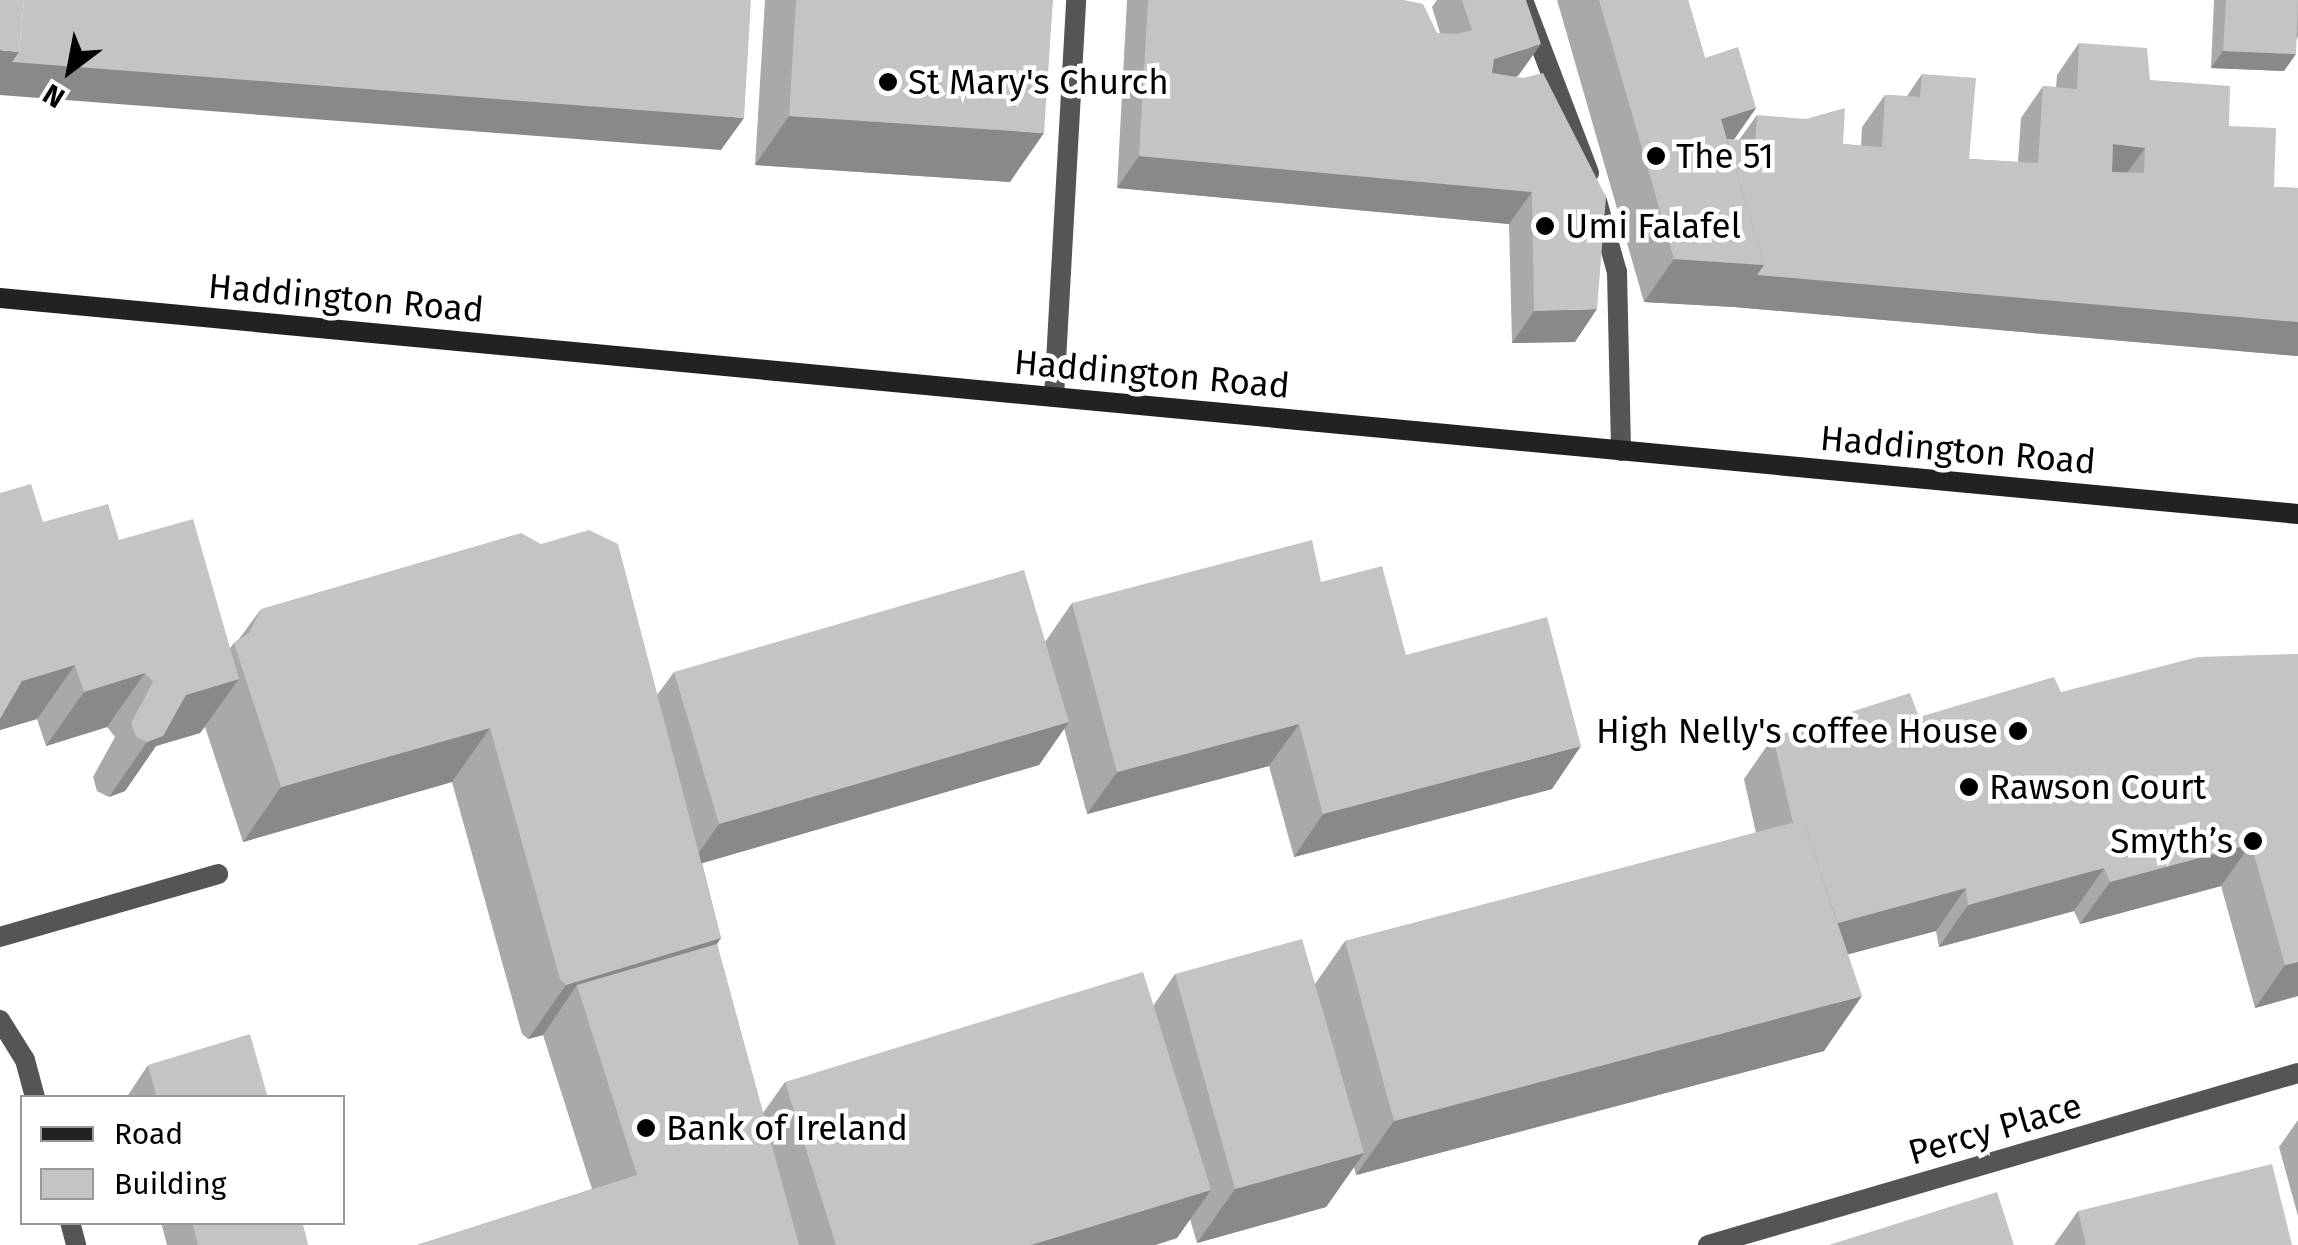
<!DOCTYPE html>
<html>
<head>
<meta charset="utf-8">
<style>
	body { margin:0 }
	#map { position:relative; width:2298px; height:1245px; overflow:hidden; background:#fff; font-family:"Fira Sans",sans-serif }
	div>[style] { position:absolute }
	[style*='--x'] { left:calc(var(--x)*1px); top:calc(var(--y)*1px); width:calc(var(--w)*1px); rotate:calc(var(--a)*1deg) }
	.service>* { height:20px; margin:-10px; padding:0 10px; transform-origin:10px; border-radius:10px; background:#555 }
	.pedestrian>* { height:20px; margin:-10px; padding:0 10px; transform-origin:10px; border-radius:10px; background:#555 }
	.minor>* { height:20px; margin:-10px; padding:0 10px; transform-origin:10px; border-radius:10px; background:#555 }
	.secondary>* { height:20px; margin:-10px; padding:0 10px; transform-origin:10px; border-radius:10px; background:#222 }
	.wall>* { inset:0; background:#a9a9a9 }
	.shaded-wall>* { inset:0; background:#898989 }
	.building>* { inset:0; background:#c4c4c4 }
	.dots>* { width:28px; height:28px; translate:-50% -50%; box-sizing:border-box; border:5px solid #fff; border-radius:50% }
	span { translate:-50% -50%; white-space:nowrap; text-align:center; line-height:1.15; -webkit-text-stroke:9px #fff; paint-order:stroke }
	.poi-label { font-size:35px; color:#000 }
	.left { translate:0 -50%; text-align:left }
	.right { translate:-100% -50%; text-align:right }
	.street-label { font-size:35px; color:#000 }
	.legend { position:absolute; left:20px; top:1095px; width:325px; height:130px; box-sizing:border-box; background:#fff; border:2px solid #999; margin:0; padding:12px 18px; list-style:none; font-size:30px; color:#000 }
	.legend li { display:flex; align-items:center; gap:20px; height:50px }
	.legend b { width:50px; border:2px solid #999 }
	.north { position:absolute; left:20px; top:20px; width:100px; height:100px; -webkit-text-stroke:8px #fff; paint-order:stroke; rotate:212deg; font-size:28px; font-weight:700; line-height:40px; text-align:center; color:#000 }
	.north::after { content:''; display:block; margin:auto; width:35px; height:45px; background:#000; clip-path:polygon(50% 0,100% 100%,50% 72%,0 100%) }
</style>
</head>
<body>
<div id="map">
	<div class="service">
		<i style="--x:0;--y:937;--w:227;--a:-16.1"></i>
		<i style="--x:0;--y:1020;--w:47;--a:58"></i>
		<i style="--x:25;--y:1060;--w:39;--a:75"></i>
		<i style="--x:70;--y:1222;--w:24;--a:75"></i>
	</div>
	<div class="pedestrian">
		<i style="--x:1054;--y:397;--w:398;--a:-86.8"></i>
	</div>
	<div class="minor">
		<i style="--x:1523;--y:0;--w:185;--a:69.1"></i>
		<i style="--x:1597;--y:201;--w:74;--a:74.3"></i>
		<i style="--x:1617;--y:272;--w:179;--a:88.7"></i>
		<i style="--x:1708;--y:1245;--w:615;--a:-16.25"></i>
	</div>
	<div class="secondary">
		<i style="--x:0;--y:298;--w:2308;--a:5.37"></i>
	</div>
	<div class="wall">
		<i style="clip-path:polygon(765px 0,1053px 0,1010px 182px,755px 165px)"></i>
		<i style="clip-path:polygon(1127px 0,1404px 0,1437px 33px,1440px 33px,1432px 7px,1437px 0,1526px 0,1518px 76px,1514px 77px,1575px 342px,1512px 343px,1509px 224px,1117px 188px)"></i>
		<i style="clip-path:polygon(1557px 0,1688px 0,1705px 58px,1756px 108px,1734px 140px,1739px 140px,1757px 115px,1843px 144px,1861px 146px,1862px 127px,1885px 95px,1907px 96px,1922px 74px,1969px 159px,2018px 162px,2021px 118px,2043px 86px,2056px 87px,2057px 75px,2079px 43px,2150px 80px,2229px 126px,2274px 187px,2298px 188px,2298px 356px,1734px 307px,1644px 302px)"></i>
		<i style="clip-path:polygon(2214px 0,2298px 0,2298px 36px,2284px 71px,2211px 68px)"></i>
		<i style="clip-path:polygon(0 493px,43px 522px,119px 540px,230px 648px,234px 643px,239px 639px,261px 609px,657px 695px,674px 672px,1045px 642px,1072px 603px,1321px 582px,1406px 655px,1552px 789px,1294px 857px,1269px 766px,1087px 814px,1064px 728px,1039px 765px,702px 863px,721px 938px,717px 944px,763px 1113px,785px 1082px,1153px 1006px,1175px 974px,1315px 984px,1345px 941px,1756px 833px,1744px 779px,1773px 737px,1919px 717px,2298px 654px,2298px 996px,2255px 1008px,2221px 886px,2080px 924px,2074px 911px,1939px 947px,1936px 931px,1848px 954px,1824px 1051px,1356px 1175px,1354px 1167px,1326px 1207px,1197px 1243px,1190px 1219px,1177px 1238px,1155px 1245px,417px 1245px,592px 1189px,543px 1035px,528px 1039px,522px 1034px,452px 782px,243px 842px,205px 727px,200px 733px,156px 746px,125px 791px,109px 797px,97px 791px,93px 777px,115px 737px,107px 727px,46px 746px,37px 719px,0 730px)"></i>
		<i style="clip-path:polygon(148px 1065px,268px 1098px,126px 1098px)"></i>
		<i style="clip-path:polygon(2298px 1120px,2298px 1216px,2279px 1147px)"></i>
		<i style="clip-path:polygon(2078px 1211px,2292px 1245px,2054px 1245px)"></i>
		<i style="clip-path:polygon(161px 1222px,302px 1222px,308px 1245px,167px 1245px)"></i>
	</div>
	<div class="shaded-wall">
		<i style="clip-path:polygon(1541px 44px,1518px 76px,1472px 91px,1494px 59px)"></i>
		<i style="clip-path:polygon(0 50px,19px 52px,744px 118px,721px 150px,0 95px)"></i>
		<i style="clip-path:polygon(2223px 51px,2296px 54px,2284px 71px,2211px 68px)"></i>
		<i style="clip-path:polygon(1756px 108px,1726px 150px,1721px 119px)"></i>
		<i style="clip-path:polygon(789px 116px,1044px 133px,1010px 182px,755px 165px)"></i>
		<i style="clip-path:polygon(2113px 144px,2145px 148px,2122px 180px,2091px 177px)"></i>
		<i style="clip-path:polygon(1139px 156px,1532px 192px,1509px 224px,1117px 188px)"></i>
		<i style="clip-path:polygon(1674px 259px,1764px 265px,2298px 322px,2298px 356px,1734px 307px,1644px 302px)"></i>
		<i style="clip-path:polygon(1597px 309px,1575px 342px,1512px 343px,1534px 311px)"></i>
		<i style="clip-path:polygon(75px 665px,37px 719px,0 730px,0 712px,22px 681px)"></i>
		<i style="clip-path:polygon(145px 673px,107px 727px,46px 746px,84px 692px)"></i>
		<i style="clip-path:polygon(239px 679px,200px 733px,156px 746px,125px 791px,109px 797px,147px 742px,186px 695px)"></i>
		<i style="clip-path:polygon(1069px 722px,1039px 765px,689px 867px,719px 824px)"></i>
		<i style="clip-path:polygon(1299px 724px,1269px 766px,1087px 814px,1117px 772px)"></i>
		<i style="clip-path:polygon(490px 728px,452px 782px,243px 842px,281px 787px)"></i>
		<i style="clip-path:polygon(1581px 746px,1552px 789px,1294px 857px,1323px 814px)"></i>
		<i style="clip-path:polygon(2251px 844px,2221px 886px,2080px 924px,2110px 882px)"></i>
		<i style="clip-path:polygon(2104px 868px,2074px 911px,1939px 947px,1968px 905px)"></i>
		<i style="clip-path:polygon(1966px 888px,1936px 931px,1797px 968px,1827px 926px)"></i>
		<i style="clip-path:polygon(721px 938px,683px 992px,577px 985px,543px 1035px,528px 1039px,566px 985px)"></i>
		<i style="clip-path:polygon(2298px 962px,2298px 996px,2255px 1008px,2285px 965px)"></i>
		<i style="clip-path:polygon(1862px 996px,1824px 1051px,1356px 1175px,1394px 1121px)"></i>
		<i style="clip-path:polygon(1364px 1153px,1326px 1207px,1197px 1243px,1235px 1189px)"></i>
		<i style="clip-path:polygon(1211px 1190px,1177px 1238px,1155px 1245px,1031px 1245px)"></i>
	</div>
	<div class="building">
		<i style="clip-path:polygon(0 0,24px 0,19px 52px,0 50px)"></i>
		<i style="clip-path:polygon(24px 0,751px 0,744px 118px,12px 62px,19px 52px)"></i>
		<i style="clip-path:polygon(796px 0,1053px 0,1044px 133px,789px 116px)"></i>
		<i style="clip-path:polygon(1148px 0,1404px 0,1423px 4px,1437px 33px,1457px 34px,1472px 30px,1462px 0,1526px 0,1541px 44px,1494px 59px,1492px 73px,1523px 78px,1543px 73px,1606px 197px,1597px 309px,1534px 311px,1532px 192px,1139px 156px)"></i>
		<i style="clip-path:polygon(1599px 0,1688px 0,1705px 58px,1738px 47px,1756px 108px,1721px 119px,1764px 265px,1674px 259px)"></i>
		<i style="clip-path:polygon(2226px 0,2298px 0,2296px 54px,2223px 51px)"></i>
		<i style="clip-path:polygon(evenodd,2079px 43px,2147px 48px,2150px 80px,2230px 86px,2229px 126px,2276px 128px,2274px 187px,2298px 188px,2298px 322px,1757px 275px,1764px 265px,1727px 139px,1755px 141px,1757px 115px,1806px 119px,1845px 108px,1843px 144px,1882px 147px,1885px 95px,1920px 97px,1922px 74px,1976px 78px,1969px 159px,2038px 163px,2043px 86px,2077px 89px,2079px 43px,2113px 144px,2145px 148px,2144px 173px,2112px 172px,2113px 144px)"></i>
		<i style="clip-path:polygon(31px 484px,43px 522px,108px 504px,119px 540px,193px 519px,239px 679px,186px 695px,163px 736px,147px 742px,136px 737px,131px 723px,153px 682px,145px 673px,84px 692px,75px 665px,22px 681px,0 719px,0 493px)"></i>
		<i style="clip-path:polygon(589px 530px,618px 544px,721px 938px,566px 985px,560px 979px,490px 728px,281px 787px,234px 643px,249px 633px,261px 609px,521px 533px,541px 544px)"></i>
		<i style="clip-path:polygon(1312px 540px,1321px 582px,1382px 566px,1406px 655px,1547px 617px,1581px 746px,1323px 814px,1299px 724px,1117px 772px,1072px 603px)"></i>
		<i style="clip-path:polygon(1024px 570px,1069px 722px,719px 824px,674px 672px)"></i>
		<i style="clip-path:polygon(2298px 654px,2298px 962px,2285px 965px,2251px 844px,2110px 882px,2104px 868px,1968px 905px,1966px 888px,1838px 923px,1803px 820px,1793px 823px,1773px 737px,1910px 693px,1919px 717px,2054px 677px,2061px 692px,2198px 657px)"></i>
		<i style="clip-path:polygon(1803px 820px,1862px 996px,1394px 1121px,1345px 941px)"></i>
		<i style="clip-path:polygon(1302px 939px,1364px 1153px,1235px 1189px,1175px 974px)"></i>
		<i style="clip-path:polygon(717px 944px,799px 1245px,418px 1245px,637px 1175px,577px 985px)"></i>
		<i style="clip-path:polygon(1143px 972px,1211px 1190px,1031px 1245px,836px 1245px,785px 1082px)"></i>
		<i style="clip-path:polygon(250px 1034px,268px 1098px,157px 1098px,148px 1065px)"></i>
		<i style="clip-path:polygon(2272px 1164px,2292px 1245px,2086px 1245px,2078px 1211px)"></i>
		<i style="clip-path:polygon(1997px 1192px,2014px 1245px,1829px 1245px)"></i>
		<i style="clip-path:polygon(192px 1222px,302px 1222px,308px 1245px,198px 1245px)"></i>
	</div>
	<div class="dots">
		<i style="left:888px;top:82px;background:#000"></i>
		<i style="left:1656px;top:156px;background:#000"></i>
		<i style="left:1545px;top:226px;background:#000"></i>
		<i style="left:2018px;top:731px;background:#000"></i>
		<i style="left:1969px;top:787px;background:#000"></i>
		<i style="left:2253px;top:841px;background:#000"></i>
		<i style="left:646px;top:1128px;background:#000"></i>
	</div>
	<div class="poi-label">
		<span class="left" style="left:908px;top:82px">St Mary's Church</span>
		<span class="left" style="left:1676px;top:156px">The 51</span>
		<span class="left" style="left:1565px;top:226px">Umi Falafel</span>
		<span class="right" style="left:1998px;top:731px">High Nelly's coffee House</span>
		<span class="left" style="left:1989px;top:787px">Rawson Court</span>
		<span class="right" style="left:2233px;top:841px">Smyth’s</span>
		<span class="left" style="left:666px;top:1128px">Bank of Ireland</span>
	</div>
	<div class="street-label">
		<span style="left:346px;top:298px;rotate:5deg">Haddington Road</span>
		<span style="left:1152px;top:374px;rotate:5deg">Haddington Road</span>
		<span style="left:1958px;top:450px;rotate:5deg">Haddington Road</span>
		<span style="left:1995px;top:1129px;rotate:-16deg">Percy Place</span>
	</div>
	<ul class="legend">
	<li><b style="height:12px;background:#222"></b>Road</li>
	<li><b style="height:28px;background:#c4c4c4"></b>Building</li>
	</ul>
	<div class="north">N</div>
</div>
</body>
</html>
